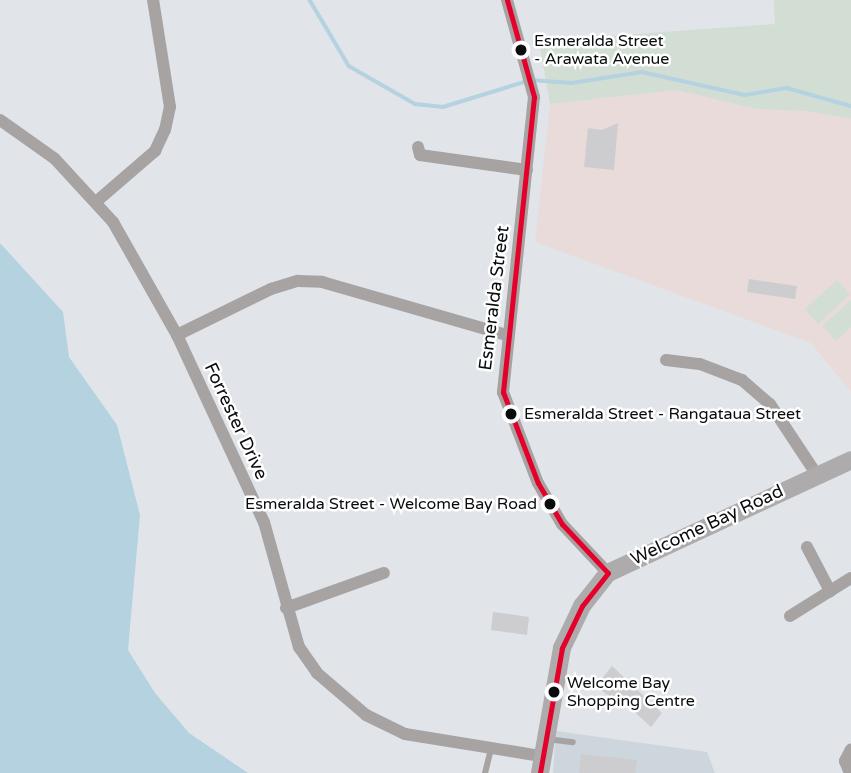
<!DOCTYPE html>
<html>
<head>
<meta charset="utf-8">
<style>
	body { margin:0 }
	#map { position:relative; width:851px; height:773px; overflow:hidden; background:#e1e4e8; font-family:"Varela Round",sans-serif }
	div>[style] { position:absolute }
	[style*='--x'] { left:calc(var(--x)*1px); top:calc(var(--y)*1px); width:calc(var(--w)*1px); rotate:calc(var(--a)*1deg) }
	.built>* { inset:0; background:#ced6dd }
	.education>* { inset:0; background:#e8dbda }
	.green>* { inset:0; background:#d2ded3 }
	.water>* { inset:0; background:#b5d2e1 }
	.stream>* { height:3.5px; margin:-1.75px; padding:0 1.75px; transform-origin:1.75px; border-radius:1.75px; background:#b5d2e1 }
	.building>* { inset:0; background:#cdcdd0 }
	.lane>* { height:6px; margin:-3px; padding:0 3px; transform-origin:3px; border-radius:3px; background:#a6a3a2 }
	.street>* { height:12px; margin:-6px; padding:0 6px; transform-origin:6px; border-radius:6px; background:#a6a3a2 }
	.secondary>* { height:18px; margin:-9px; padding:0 9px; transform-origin:9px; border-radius:9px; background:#aeabac }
	.bus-1>* { height:5px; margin:-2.5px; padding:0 2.5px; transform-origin:2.5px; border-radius:2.5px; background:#e4002b }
	.dots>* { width:19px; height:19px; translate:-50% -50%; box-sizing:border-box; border:4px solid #fff; border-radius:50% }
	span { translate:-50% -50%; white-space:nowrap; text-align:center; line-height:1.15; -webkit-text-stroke:5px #fff; paint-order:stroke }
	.bus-label { font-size:16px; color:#090b0d }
	.left { translate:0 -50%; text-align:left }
	.right { translate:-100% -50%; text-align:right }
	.street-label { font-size:18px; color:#090b0d }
</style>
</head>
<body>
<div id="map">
	<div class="built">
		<i style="clip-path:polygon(556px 731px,707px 752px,715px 773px,553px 773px)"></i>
	</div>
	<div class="education">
		<i style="clip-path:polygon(676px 90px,757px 109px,807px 111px,851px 119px,851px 392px,811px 343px,535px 242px,550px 104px)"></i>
	</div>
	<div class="green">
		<i style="clip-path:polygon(774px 0,851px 0,851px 119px,807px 111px,757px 109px,676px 90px,550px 104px,539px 41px,775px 24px)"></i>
		<i style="clip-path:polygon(837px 280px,850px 294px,818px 324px,805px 309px)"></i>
		<i style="clip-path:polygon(851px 300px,851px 327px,836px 341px,822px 326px)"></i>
	</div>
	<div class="water">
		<i style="clip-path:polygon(0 243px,63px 312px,69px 357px,117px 425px,140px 515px,128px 650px,155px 693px,189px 733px,248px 773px,0 773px)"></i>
	</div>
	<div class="stream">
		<i style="--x:310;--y:0;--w:77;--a:59.4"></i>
		<i style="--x:349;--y:66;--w:76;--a:29.9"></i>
		<i style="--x:415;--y:104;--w:28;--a:6"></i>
		<i style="--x:443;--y:107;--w:92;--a:-17.1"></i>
		<i style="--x:531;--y:80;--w:41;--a:4.2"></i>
		<i style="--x:572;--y:83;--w:71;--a:-8.9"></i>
		<i style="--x:642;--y:72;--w:106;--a:12.6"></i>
		<i style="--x:745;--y:95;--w:43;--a:-9.5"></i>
		<i style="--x:787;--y:88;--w:66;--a:15.7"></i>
	</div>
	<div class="building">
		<i style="clip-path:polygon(618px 123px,614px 170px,584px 167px,588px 128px,602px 130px)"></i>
		<i style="clip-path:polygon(749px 279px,797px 286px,795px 299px,747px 292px)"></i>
		<i style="clip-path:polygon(493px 612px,529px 617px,527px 635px,491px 630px)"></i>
		<i style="clip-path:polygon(612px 666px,662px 713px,651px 727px,616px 695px,613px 699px,596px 686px)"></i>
		<i style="clip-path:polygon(581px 754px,637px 760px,635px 773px,579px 773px)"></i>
	</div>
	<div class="lane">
		<i style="--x:547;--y:739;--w:26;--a:7"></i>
		<i style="--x:485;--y:773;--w:25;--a:-76"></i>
	</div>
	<div class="street">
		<i style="--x:507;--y:0;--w:101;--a:74.4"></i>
		<i style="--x:534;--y:97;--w:297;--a:96"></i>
		<i style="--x:503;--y:392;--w:97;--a:69"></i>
		<i style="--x:538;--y:483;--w:48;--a:59.7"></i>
		<i style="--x:562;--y:524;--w:67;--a:46.8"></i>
		<i style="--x:0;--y:120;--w:67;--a:35.3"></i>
		<i style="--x:55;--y:159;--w:86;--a:47.4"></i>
		<i style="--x:113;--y:222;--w:130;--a:60.5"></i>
		<i style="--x:177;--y:335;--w:206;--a:65.1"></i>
		<i style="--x:264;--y:522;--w:130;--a:74.4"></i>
		<i style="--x:299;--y:647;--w:32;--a:55"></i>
		<i style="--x:317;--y:673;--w:65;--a:40.6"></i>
		<i style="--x:366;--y:715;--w:43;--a:26"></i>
		<i style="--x:405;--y:734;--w:138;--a:9.2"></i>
		<i style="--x:418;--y:147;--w:8;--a:76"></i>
		<i style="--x:420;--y:155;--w:108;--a:8"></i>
		<i style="--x:97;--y:201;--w:77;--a:-40.8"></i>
		<i style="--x:155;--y:151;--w:23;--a:-65"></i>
		<i style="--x:165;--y:130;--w:24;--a:-78"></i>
		<i style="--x:170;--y:107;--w:108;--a:-99"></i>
		<i style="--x:177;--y:335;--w:105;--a:-26.1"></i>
		<i style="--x:271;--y:289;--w:28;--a:-17"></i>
		<i style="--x:298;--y:281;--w:24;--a:2"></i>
		<i style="--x:322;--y:282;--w:192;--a:16"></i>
		<i style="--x:666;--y:360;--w:34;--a:7"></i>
		<i style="--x:700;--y:364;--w:45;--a:20.9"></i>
		<i style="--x:742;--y:380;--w:37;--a:41"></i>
		<i style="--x:770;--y:404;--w:85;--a:56.5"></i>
		<i style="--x:807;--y:547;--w:50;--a:62.4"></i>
		<i style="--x:286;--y:608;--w:104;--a:-19.7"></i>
		<i style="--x:790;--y:616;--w:72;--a:-31.9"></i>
		<i style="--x:850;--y:773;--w:13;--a:-113"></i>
		<i style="--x:845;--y:761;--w:13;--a:-63"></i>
	</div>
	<div class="secondary">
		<i style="--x:540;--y:773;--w:127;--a:-80"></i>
		<i style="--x:562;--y:648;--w:47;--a:-64.5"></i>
		<i style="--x:582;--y:606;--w:42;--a:-51.8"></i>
		<i style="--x:608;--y:573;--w:268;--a:-24.9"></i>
	</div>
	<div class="bus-1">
		<i style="--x:507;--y:0;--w:101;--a:74.4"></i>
		<i style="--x:534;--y:97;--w:297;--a:96"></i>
		<i style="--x:503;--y:392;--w:97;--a:69"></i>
		<i style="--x:538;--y:483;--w:48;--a:59.7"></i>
		<i style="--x:562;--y:524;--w:67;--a:46.8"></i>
		<i style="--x:608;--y:573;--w:42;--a:128.2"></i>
		<i style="--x:582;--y:606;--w:47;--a:115.5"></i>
		<i style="--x:562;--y:648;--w:127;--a:100"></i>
	</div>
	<div class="dots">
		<i style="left:521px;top:50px;background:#090b0d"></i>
		<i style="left:511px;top:414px;background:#090b0d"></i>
		<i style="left:550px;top:504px;background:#090b0d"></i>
		<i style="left:554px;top:692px;background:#090b0d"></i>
	</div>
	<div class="bus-label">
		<span class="left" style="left:534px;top:50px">Esmeralda Street<br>- Arawata Avenue</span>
		<span class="left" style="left:524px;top:414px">Esmeralda Street - Rangataua Street</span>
		<span class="right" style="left:537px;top:504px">Esmeralda Street - Welcome Bay Road</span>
		<span class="left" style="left:567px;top:692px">Welcome Bay<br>Shopping Centre</span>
	</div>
	<div class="street-label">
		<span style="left:494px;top:298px;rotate:-83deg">Esmeralda Street</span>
		<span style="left:236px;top:421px;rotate:65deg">Forrester Drive</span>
		<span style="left:707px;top:525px;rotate:-25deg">Welcome Bay Road</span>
	</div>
</div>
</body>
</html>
